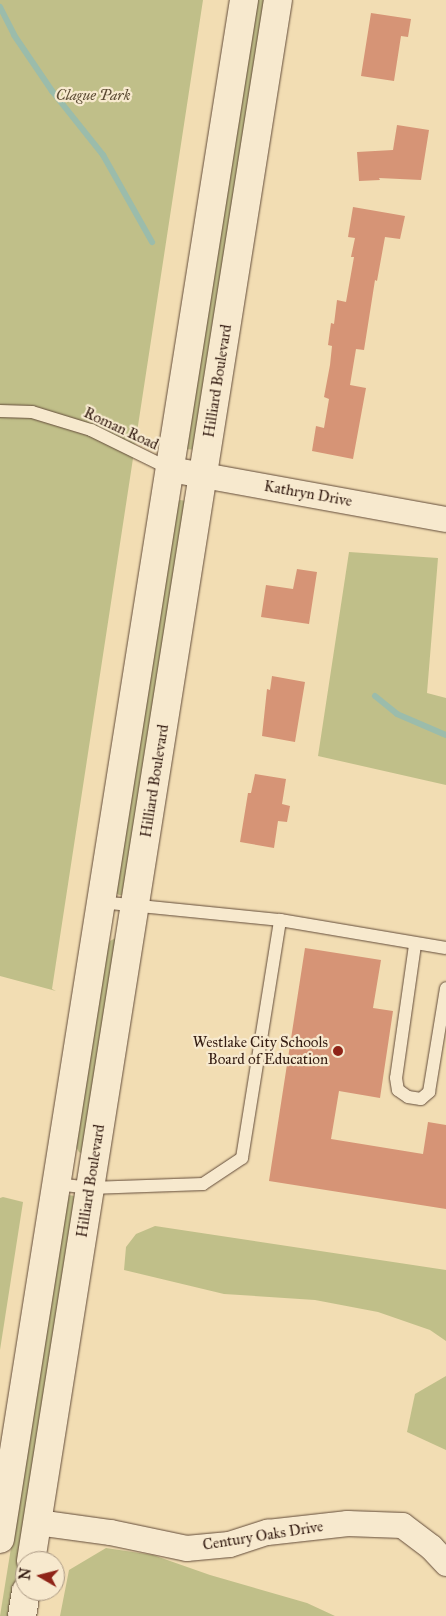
<!DOCTYPE html>
<html>
<head>
<meta charset="utf-8">
<style>
	body { margin:0 }
	#map { position:relative; width:446px; height:1616px; overflow:hidden; background:#f2ddb3; font-family:"IM FELL Great Primer",serif }
	div>[style] { position:absolute }
	[style*='--x'] { left:calc(var(--x)*1px); top:calc(var(--y)*1px); width:calc(var(--w)*1px); rotate:calc(var(--a)*1deg) }
	.green>* { inset:0; background:#c0bf89 }
	.stream>* { height:6px; margin:-3px; padding:0 3px; transform-origin:3px; border-radius:3px; background:#9bbcab }
	.building>* { inset:0; background:#d69476 }
	.roads { filter:drop-shadow(0 0 1px #634c3a) drop-shadow(0 0 1px #634c3a) }
	.lane>* { height:12px; margin:-6px; padding:0 6px; transform-origin:6px; border-radius:6px; background:#f7e9ce }
	.street>* { height:25px; margin:-12.5px; padding:0 12.5px; transform-origin:12.5px; border-radius:12.5px; background:#f7e9ce }
	.secondary>* { height:28px; margin:-14px; padding:0 14px; transform-origin:14px; border-radius:14px; background:#f7e9ce }
	.dots>* { width:14px; height:14px; translate:-50% -50%; box-sizing:border-box; border:2px solid #f7e9ce; border-radius:50% }
	span { translate:-50% -50%; white-space:nowrap; text-align:center; line-height:1.15; -webkit-text-stroke:4.5px #f7e9ce; paint-order:stroke }
	.park-label { font-size:15px; color:#5d4c35; font-style:italic }
	.street-label { font-size:15px; color:#331b11 }
	.poi-label { font-size:15px; color:#331b11 }
	.right { translate:-100% -50%; text-align:right }
	.north { position:absolute; left:15px; top:1551px; width:50px; height:50px; box-sizing:border-box; background:#f7e9ce; border:1px solid #a99782; border-radius:50%; rotate:278deg; font-size:14px; font-weight:700; line-height:20px; text-align:center; color:#331b11 }
	.north::after { content:''; display:block; margin:auto; width:18px; height:22px; background:#8f2418; clip-path:polygon(50% 0,100% 100%,50% 72%,0 100%) }
</style>
</head>
<body>
<div id="map">
	<div class="green">
		<i style="clip-path:polygon(0 0,203px 0,52px 989px,56px 991px,0 976px)"></i>
		<i style="clip-path:polygon(255px 0,267px 0,197px 450px,185px 449px)"></i>
		<i style="clip-path:polygon(180px 500px,186px 501px,123px 895px,119px 895px,116px 893px,175px 504px)"></i>
		<i style="clip-path:polygon(349px 552px,438px 558px,427px 693px,446px 698px,446px 785px,318px 756px)"></i>
		<i style="clip-path:polygon(119px 936px,84px 1155px,79px 1152px,75px 1145px,106px 949px,110px 941px)"></i>
		<i style="clip-path:polygon(68px 1195px,75px 1196px,77px 1199px,12px 1616px,0 1616px)"></i>
		<i style="clip-path:polygon(3px 1197px,23px 1202px,0 1350px,0 1198px)"></i>
		<i style="clip-path:polygon(155px 1226px,446px 1270px,446px 1341px,430px 1330px,378px 1312px,315px 1300px,224px 1294px,124px 1270px,126px 1247px,136px 1234px)"></i>
		<i style="clip-path:polygon(446px 1376px,446px 1450px,407px 1432px,415px 1394px)"></i>
		<i style="clip-path:polygon(106px 1548px,153px 1555px,210px 1575px,307px 1603px,335px 1616px,60px 1616px,69px 1570px)"></i>
	</div>
	<div class="stream">
		<i style="--x:0;--y:7;--w:31;--a:63"></i>
		<i style="--x:14;--y:35;--w:68;--a:55.8"></i>
		<i style="--x:52;--y:91;--w:82;--a:51.4"></i>
		<i style="--x:103;--y:155;--w:100;--a:60.6"></i>
		<i style="--x:375;--y:696;--w:28;--a:39"></i>
		<i style="--x:397;--y:714;--w:53;--a:23.2"></i>
	</div>
	<div class="building">
		<i style="clip-path:polygon(371px 13px,411px 19px,408px 37px,401px 36px,394px 81px,361px 76px)"></i>
		<i style="clip-path:polygon(397px 125px,429px 130px,421px 180px,379px 178px,380px 180px,359px 181px,357px 152px,393px 150px)"></i>
		<i style="clip-path:polygon(353px 207px,405px 216px,400px 239px,385px 237px,377px 281px,375px 280px,364px 350px,356px 349px,350px 385px,366px 388px,353px 459px,312px 451px,316px 426px,324px 428px,329px 399px,324px 397px,330px 365px,332px 346px,328px 345px,331px 323px,334px 324px,337px 300px,346px 302px,354px 257px,351px 257px,355px 238px,348px 237px)"></i>
		<i style="clip-path:polygon(297px 569px,317px 572px,309px 624px,261px 617px,266px 585px,293px 589px)"></i>
		<i style="clip-path:polygon(272px 676px,305px 682px,295px 742px,262px 736px,267px 689px,270px 690px)"></i>
		<i style="clip-path:polygon(255px 774px,286px 779px,282px 804px,290px 806px,287px 822px,278px 821px,274px 848px,240px 842px,248px 793px,251px 793px)"></i>
		<i style="clip-path:polygon(305px 948px,381px 960px,373px 1008px,393px 1011px,380px 1098px,339px 1091px,331px 1139px,423px 1154px,428px 1122px,446px 1125px,446px 1209px,269px 1181px)"></i>
	</div>
	<div class="roads">
		<div class="lane">
			<i style="--x:0;--y:411;--w:32;--a:2"></i>
			<i style="--x:32;--y:412;--w:62;--a:17"></i>
			<i style="--x:91;--y:430;--w:88;--a:26.3"></i>
			<i style="--x:280;--y:920;--w:168;--a:9.6"></i>
			<i style="--x:415;--y:945;--w:134;--a:98.1"></i>
			<i style="--x:396;--y:1078;--w:12;--a:81"></i>
			<i style="--x:398;--y:1090;--w:12;--a:35"></i>
			<i style="--x:408;--y:1097;--w:13;--a:9"></i>
			<i style="--x:421;--y:1099;--w:11;--a:-41"></i>
			<i style="--x:429;--y:1092;--w:105;--a:-80.7"></i>
			<i style="--x:57;--y:1184;--w:33;--a:7"></i>
			<i style="--x:90;--y:1188;--w:113;--a:-2"></i>
			<i style="--x:203;--y:1184;--w:47;--a:-33.7"></i>
			<i style="--x:242;--y:1158;--w:241;--a:-80.9"></i>
			<i style="--x:280;--y:920;--w:180;--a:-174.3"></i>
		</div>
		<div class="street">
			<i style="--x:170;--y:469;--w:280;--a:10.3"></i>
			<i style="--x:37;--y:1522;--w:74;--a:7.8"></i>
			<i style="--x:110;--y:1532;--w:78;--a:11.9"></i>
			<i style="--x:186;--y:1548;--w:43;--a:-5.3"></i>
			<i style="--x:229;--y:1544;--w:40;--a:-18"></i>
			<i style="--x:267;--y:1532;--w:81;--a:-6.4"></i>
			<i style="--x:347;--y:1523;--w:55;--a:2.1"></i>
			<i style="--x:402;--y:1525;--w:36;--a:37"></i>
			<i style="--x:431;--y:1547;--w:22;--a:47"></i>
		</div>
		<div class="secondary">
			<i style="--x:0;--y:1539;--w:1558;--a:-80.99"></i>
			<i style="--x:31;--y:1561;--w:1580;--a:-81.01"></i>
			<i style="--x:22;--y:1616;--w:25;--a:-81"></i>
		</div>
	</div>
	<div class="dots">
		<i style="left:338px;top:1051px;background:#8f2418"></i>
	</div>
	<div class="park-label">
		<span style="left:93px;top:96px">Clague Park</span>
	</div>
	<div class="street-label">
		<span style="left:218px;top:381px;rotate:-81deg">Hilliard Boulevard</span>
		<span style="left:121px;top:429px;rotate:25deg">Roman Road</span>
		<span style="left:308px;top:494px;rotate:10deg">Kathryn Drive</span>
		<span style="left:155px;top:781px;rotate:-81deg">Hilliard Boulevard</span>
		<span style="left:91px;top:1181px;rotate:-81deg">Hilliard Boulevard</span>
		<span style="left:263px;top:1536px;rotate:-9deg">Century Oaks Drive</span>
	</div>
	<div class="poi-label">
		<span class="right" style="left:328px;top:1051px">Westlake City Schools<br>Board of Education</span>
	</div>
	<div class="north">N</div>
</div>
</body>
</html>
